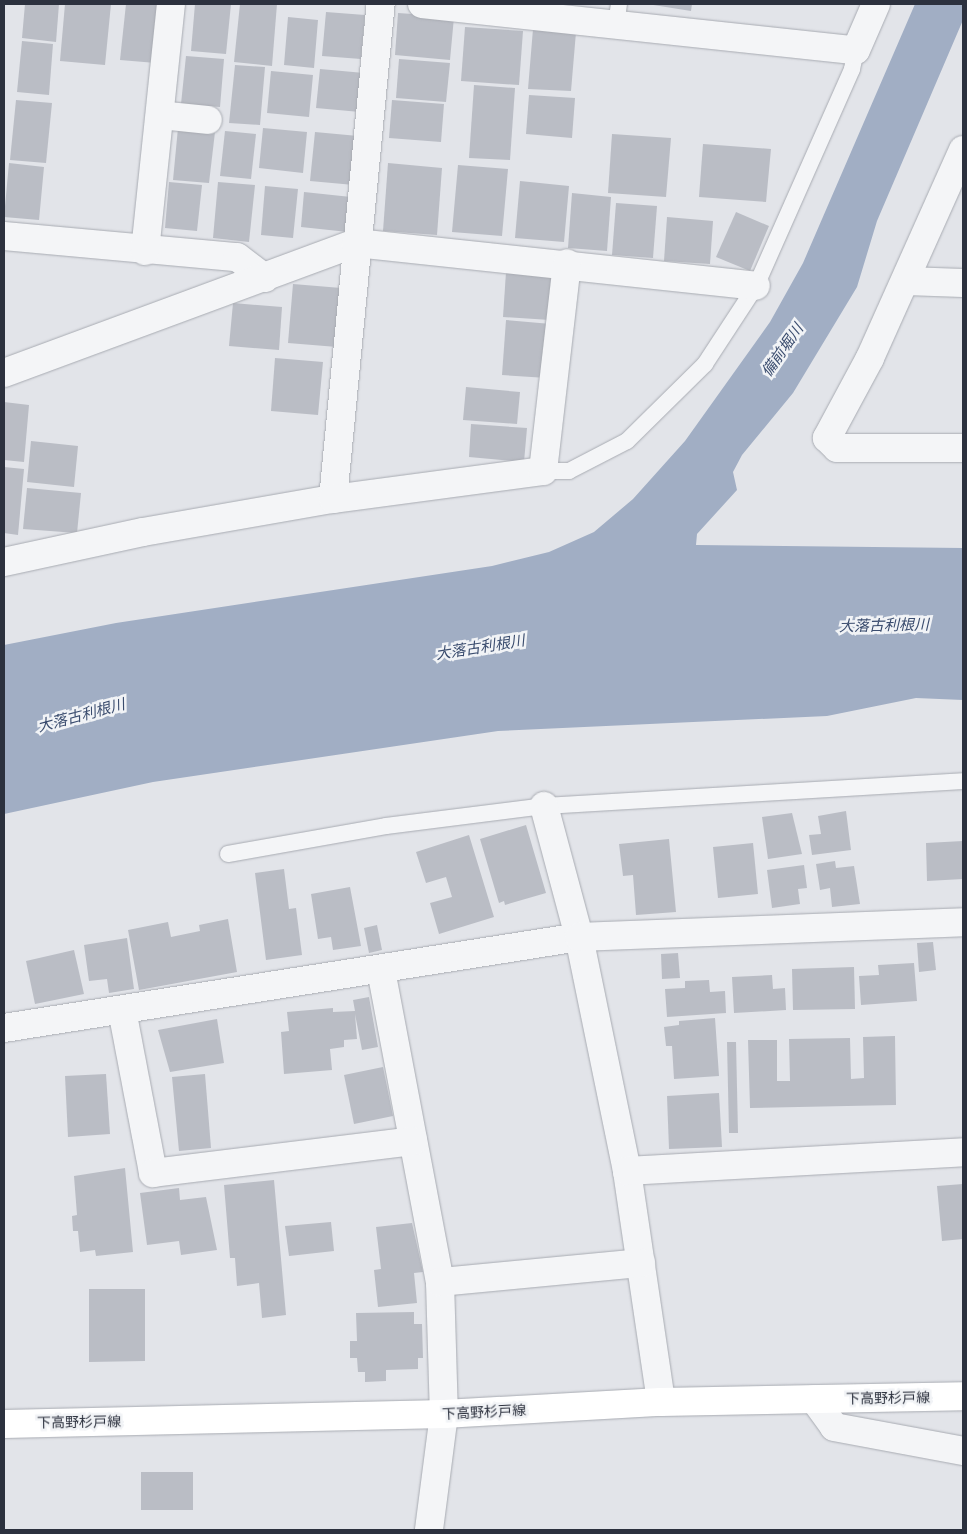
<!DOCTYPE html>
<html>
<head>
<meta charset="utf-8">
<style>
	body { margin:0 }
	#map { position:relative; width:967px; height:1534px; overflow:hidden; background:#e2e4e9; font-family:"PT Sans Narrow","Noto Sans JP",sans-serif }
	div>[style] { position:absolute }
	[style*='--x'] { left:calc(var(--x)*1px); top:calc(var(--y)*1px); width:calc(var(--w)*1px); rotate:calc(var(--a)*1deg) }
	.water>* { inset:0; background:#a1aec4 }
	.building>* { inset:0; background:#babdc5 }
	.roads { filter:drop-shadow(0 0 1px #a8abb2) drop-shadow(0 0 1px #a8abb2) }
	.lane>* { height:16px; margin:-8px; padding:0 8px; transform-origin:8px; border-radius:8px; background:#f4f5f7 }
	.street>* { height:28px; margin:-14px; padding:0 14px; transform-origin:14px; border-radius:14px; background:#f4f5f7 }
	.secondary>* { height:28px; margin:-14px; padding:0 14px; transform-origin:14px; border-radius:14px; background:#fff }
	span { translate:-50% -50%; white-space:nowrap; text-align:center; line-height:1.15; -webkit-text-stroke:5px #f1f3f6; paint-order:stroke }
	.street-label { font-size:14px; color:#2c313e }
	.water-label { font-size:15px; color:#3a4c6e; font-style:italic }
	.frame { position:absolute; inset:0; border:5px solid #2c313e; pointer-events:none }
</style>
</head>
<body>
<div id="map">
	<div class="water">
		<i style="clip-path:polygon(915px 4px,963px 4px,963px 20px,877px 221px,857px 287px,793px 393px,742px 455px,733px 472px,737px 490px,697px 534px,696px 545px,963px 548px,963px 700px,916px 698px,827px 716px,498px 731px,153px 782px,4px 814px,4px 645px,116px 623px,492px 566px,549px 552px,594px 532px,633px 499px,685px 441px,770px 322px,803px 263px)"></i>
	</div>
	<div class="building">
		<i style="clip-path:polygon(25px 4px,59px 4px,56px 42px,22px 38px)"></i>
		<i style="clip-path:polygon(65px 4px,111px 4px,105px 65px,60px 61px)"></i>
		<i style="clip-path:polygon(126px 4px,161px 4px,156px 63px,120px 60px)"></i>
		<i style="clip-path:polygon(195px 4px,231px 4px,226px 54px,191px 51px)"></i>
		<i style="clip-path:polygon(240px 4px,277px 4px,272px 66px,234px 62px)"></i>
		<i style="clip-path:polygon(647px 4px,692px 4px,691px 11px)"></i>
		<i style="clip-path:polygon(326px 12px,365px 15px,361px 59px,322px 56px)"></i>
		<i style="clip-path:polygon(398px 13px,454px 17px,450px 60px,395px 55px)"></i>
		<i style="clip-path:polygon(288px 17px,318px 20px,314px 68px,284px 65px)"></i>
		<i style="clip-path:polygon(465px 27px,523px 31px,519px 85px,461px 81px)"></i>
		<i style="clip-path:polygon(533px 29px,576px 32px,571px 91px,528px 89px)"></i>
		<i style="clip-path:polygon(22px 41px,53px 44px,49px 95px,17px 92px)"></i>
		<i style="clip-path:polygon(186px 56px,224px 59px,220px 107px,181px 104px)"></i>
		<i style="clip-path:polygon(399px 59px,450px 63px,446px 102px,396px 98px)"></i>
		<i style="clip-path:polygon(235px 65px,265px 67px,260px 125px,229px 123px)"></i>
		<i style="clip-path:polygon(320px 69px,364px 73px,360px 112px,316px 108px)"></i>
		<i style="clip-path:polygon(271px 71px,313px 75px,309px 117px,267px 113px)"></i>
		<i style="clip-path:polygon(474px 85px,515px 88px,510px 160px,469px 158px)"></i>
		<i style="clip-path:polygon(529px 95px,575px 98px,572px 138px,526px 134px)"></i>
		<i style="clip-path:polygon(16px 100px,52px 103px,46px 163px,10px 160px)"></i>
		<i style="clip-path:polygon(392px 100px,444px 104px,441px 142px,389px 138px)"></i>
		<i style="clip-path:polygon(178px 128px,215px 132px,209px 183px,173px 180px)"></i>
		<i style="clip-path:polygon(263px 128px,307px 132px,303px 173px,259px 168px)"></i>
		<i style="clip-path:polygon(225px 131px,256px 134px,251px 179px,220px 176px)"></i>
		<i style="clip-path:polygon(315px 132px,358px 136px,354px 185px,310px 181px)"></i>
		<i style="clip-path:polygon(612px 134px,671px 138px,666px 197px,608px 193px)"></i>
		<i style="clip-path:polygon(703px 144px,771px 149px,766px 202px,699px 197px)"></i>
		<i style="clip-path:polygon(9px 163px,44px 167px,39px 220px,4px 217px)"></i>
		<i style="clip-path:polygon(388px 163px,442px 168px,437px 235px,383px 231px)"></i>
		<i style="clip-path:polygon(458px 165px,508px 169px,502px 236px,452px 232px)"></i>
		<i style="clip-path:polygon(520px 181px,569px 186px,564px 242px,515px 238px)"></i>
		<i style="clip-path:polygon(169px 182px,202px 185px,197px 231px,165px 228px)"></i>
		<i style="clip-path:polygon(218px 182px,255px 185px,249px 242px,213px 238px)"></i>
		<i style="clip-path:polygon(265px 186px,298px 189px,293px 238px,261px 235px)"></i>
		<i style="clip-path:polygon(304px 192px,351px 197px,348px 232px,301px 227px)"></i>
		<i style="clip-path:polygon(572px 193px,611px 197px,607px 251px,568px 248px)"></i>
		<i style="clip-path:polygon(616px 203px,657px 206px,653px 258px,612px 255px)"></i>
		<i style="clip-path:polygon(736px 212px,769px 226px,750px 271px,716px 257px)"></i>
		<i style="clip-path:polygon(667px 217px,713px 221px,710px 264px,664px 261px)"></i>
		<i style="clip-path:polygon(506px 272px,554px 275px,550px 320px,503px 317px)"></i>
		<i style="clip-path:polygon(293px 284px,341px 288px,337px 347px,288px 343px)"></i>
		<i style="clip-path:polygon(233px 303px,282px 307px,279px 350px,229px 346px)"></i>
		<i style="clip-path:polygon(506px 320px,551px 324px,547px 378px,502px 375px)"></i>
		<i style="clip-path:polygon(275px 358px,323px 362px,318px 415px,271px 411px)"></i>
		<i style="clip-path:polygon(466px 387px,520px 392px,517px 424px,463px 420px)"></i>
		<i style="clip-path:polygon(4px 402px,29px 405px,24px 462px,4px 460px)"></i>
		<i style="clip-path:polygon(471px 424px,527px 428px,524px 462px,469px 457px)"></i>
		<i style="clip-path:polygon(31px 441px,78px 446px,74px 487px,27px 482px)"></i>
		<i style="clip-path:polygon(4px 467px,24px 469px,18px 535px,4px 533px)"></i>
		<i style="clip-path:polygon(27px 488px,81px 493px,77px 533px,23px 529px)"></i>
		<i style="clip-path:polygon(846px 811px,851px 850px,812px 855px,809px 835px,821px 834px,818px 816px)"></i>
		<i style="clip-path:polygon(792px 813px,802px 854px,768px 859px,762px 817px)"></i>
		<i style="clip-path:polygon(526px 825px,546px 893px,505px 905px,504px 901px,499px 903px,480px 839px)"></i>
		<i style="clip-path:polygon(469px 835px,494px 917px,439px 934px,430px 903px,452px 897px,446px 877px,426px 883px,416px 852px)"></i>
		<i style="clip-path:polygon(669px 839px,676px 912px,636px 915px,633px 875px,623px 876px,619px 844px)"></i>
		<i style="clip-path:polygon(963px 841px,963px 879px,927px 881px,926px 843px)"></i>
		<i style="clip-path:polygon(753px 843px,758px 894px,718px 898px,713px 847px)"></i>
		<i style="clip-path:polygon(835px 861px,836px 868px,854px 866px,860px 904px,832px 907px,830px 888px,820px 890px,816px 864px)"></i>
		<i style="clip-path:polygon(804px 865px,807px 888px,798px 889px,800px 904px,772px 908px,767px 870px)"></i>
		<i style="clip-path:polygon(284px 869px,289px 909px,296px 908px,302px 955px,266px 960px,255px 873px)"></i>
		<i style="clip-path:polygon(350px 887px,361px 946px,333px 950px,331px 937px,318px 939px,311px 894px)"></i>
		<i style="clip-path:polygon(228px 919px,237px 972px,139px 990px,128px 930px,168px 922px,171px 937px,200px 931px,199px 925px)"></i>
		<i style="clip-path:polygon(377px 925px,382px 950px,369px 953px,364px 928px)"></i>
		<i style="clip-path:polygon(127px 938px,134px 989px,109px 993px,107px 979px,89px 981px,84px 945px)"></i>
		<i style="clip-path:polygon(933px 942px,936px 970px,919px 972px,917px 943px)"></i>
		<i style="clip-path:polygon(74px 950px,84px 994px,35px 1004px,26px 961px)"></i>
		<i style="clip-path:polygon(678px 953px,680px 978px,662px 979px,661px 954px)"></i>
		<i style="clip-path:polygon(914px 963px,917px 1001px,861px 1005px,859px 976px,879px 975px,878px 965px)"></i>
		<i style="clip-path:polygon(854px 967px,855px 1009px,793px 1010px,792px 969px)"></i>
		<i style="clip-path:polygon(772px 975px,773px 989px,785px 988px,786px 1010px,734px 1013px,732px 977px)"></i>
		<i style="clip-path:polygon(709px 980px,710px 992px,725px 991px,726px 1013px,667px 1017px,665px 989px,685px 988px,685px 981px)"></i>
		<i style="clip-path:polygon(369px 997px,378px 1047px,362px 1050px,355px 1014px,357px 1039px,344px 1040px,344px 1047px,330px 1049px,332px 1070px,284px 1074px,281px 1032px,289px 1031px,287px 1012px,333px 1008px,333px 1012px,355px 1011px,353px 1000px)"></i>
		<i style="clip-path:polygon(715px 1018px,719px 1076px,674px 1079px,672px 1046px,666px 1046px,664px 1027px,679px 1025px,679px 1021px)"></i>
		<i style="clip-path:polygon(217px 1019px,224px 1063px,170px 1072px,158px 1030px)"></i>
		<i style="clip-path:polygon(895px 1036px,896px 1105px,750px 1108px,748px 1040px,777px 1040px,777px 1081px,790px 1081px,789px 1039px,850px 1038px,851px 1079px,864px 1078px,863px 1037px)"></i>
		<i style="clip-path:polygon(727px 1042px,736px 1042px,738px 1133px,729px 1133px)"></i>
		<i style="clip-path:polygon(383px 1067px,393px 1116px,354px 1124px,344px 1075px)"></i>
		<i style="clip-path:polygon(106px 1074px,110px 1134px,68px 1137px,65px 1076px)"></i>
		<i style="clip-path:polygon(205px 1074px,211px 1148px,179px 1151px,172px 1077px)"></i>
		<i style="clip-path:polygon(719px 1093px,722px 1147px,669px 1149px,667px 1096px)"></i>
		<i style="clip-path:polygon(125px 1168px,133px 1252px,96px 1256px,95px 1250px,80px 1252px,78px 1231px,73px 1231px,72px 1216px,77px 1215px,74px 1176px)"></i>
		<i style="clip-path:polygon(274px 1180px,286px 1315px,262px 1318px,259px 1283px,237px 1286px,235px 1258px,230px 1258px,224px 1185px)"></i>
		<i style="clip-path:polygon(963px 1184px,963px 1239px,942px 1241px,937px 1186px)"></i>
		<i style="clip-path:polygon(179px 1188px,180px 1200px,206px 1197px,217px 1250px,181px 1255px,179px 1241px,147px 1245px,140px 1193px)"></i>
		<i style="clip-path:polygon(331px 1222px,334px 1251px,289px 1256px,285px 1226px)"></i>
		<i style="clip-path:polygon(412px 1223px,423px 1272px,414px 1273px,417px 1303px,378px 1307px,374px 1270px,381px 1269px,376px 1227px)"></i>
		<i style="clip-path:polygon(89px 1289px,145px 1289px,145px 1361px,89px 1362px)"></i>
		<i style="clip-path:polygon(414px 1312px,414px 1324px,422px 1324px,423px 1358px,418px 1358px,418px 1369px,386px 1370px,386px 1381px,365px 1382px,365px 1372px,358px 1372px,357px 1358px,350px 1358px,350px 1341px,357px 1341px,356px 1313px)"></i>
		<i style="clip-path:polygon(141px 1472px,193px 1472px,193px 1510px,141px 1510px)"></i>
	</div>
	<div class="roads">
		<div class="lane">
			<i style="--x:616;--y:25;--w:21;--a:-82"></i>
			<i style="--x:543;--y:471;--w:26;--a:0"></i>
			<i style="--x:569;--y:471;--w:65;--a:-27.3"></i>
			<i style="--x:627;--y:441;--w:110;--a:-44.6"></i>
			<i style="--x:705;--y:364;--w:93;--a:-56.8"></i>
			<i style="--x:756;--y:286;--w:237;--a:-66.1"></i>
			<i style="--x:852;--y:69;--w:19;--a:-78"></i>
			<i style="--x:228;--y:854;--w:160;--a:-10"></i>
			<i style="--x:386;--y:826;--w:159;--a:-7.2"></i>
			<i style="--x:544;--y:806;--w:420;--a:-3.4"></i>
		</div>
		<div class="street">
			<i style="--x:422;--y:4;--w:436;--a:6.1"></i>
			<i style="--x:856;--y:50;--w:50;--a:-66.5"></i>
			<i style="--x:160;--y:115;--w:48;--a:5.9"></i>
			<i style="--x:963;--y:150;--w:228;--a:114.1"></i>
			<i style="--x:870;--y:358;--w:91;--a:118.3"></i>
			<i style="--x:827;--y:438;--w:14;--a:45"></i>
			<i style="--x:837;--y:448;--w:126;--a:0"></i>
			<i style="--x:4;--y:236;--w:234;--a:5.2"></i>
			<i style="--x:237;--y:257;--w:35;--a:37"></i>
			<i style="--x:145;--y:251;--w:248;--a:-84"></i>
			<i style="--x:906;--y:281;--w:57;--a:2"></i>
			<i style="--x:4;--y:373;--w:375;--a:-20.3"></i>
			<i style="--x:356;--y:243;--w:402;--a:6.1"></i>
			<i style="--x:333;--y:499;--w:497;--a:-84.5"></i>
			<i style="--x:4;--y:562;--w:142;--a:-12.2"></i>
			<i style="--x:143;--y:532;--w:193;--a:-9.9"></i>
			<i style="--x:333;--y:499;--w:212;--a:-7.6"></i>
			<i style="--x:543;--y:471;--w:209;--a:-83.4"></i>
			<i style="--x:544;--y:806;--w:136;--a:75"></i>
			<i style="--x:579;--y:937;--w:239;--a:78.4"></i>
			<i style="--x:627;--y:1171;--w:233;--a:81.6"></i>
			<i style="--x:381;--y:970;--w:318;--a:79.3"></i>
			<i style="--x:440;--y:1282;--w:132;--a:88.3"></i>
			<i style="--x:444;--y:1414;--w:117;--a:97.4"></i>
			<i style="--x:122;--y:1010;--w:166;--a:79.2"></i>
			<i style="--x:153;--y:1173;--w:262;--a:-7"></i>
			<i style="--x:4;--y:1028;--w:582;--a:-8.99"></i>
			<i style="--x:579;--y:937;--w:384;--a:-2.2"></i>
			<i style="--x:627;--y:1171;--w:337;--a:-3.2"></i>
			<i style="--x:440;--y:1282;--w:202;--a:-5.4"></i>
			<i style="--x:814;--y:1399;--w:34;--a:54"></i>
			<i style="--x:834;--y:1427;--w:131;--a:10.5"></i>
		</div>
		<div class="secondary">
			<i style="--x:4;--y:1424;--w:440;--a:-1.3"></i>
			<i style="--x:444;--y:1414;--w:217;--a:-3.2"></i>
			<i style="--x:661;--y:1402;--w:302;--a:-1.1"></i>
		</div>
	</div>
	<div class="street-label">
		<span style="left:888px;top:1398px;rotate:-1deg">下高野杉戸線</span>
		<span style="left:484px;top:1412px;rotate:-3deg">下高野杉戸線</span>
		<span style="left:79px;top:1422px;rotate:-1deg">下高野杉戸線</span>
	</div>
	<div class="water-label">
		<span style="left:782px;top:350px;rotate:-55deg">備前堀川</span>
		<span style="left:884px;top:625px;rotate:-1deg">大落古利根川</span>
		<span style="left:480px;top:647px;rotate:-9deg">大落古利根川</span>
		<span style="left:81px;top:715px;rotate:-15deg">大落古利根川</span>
	</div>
	<div class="frame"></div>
</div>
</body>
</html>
